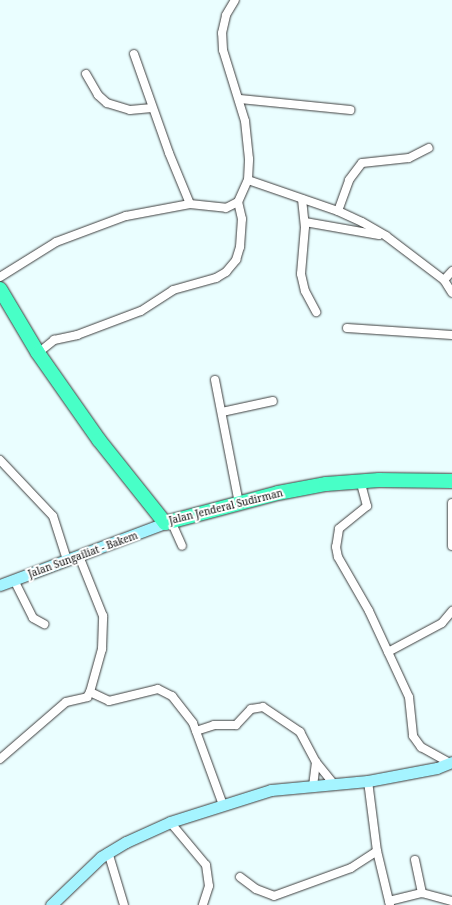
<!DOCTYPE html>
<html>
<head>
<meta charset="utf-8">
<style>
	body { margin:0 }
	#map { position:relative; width:452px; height:905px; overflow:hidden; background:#eafeff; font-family:"Noto Serif",serif }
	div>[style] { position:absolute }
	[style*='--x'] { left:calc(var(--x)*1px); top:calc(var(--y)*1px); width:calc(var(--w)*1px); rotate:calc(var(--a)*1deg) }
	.roads { filter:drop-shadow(0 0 1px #3e3e3e) drop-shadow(0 0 1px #3e3e3e) }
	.street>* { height:8px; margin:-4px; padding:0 4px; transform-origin:4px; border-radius:4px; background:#fff }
	.secondary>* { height:11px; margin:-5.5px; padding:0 5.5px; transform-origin:5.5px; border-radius:5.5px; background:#a5f4ff }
	.highway>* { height:14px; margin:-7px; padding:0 7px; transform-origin:7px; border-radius:7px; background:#48ffc7 }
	span { translate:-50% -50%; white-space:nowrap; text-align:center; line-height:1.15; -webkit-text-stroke:4px #fff; paint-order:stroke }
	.street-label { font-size:10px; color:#0b0b0b }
</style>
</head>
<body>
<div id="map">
	<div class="roads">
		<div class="street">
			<i style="--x:134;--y:54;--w:105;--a:70.5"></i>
			<i style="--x:169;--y:153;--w:55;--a:67.6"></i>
			<i style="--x:86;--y:74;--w:24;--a:60"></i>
			<i style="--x:98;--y:95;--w:12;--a:42"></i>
			<i style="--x:107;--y:103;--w:24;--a:17"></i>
			<i style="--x:130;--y:110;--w:22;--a:-5"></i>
			<i style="--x:240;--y:99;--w:111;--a:5.7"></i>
			<i style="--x:248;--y:180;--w:95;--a:19"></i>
			<i style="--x:338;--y:211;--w:26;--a:25"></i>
			<i style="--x:362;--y:222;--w:28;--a:30"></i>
			<i style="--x:386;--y:236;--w:73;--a:37.2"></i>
			<i style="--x:444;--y:280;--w:15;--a:58"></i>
			<i style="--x:302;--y:199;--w:28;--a:84"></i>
			<i style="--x:305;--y:227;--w:47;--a:94.9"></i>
			<i style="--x:301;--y:274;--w:17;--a:77"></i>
			<i style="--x:305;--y:291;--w:24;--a:62"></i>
			<i style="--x:338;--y:211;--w:33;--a:-70"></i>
			<i style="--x:349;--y:180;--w:21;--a:-53"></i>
			<i style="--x:362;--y:163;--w:47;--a:-6.1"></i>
			<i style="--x:409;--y:158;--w:22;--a:-27"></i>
			<i style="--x:305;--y:222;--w:75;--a:10"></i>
			<i style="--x:0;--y:277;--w:66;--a:-32"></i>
			<i style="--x:56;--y:242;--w:75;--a:-20.4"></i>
			<i style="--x:126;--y:216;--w:65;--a:-10.6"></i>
			<i style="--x:190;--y:204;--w:36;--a:6"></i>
			<i style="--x:226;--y:208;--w:13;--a:-27"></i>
			<i style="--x:238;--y:202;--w:24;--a:-66"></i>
			<i style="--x:248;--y:180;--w:21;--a:-87"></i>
			<i style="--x:249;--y:159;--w:38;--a:-96"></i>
			<i style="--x:245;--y:121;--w:74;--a:-107.2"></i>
			<i style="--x:223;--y:50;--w:17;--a:-93"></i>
			<i style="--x:222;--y:33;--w:18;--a:-77"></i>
			<i style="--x:226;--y:15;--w:17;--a:-59"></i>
			<i style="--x:444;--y:280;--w:12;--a:-48"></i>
			<i style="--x:347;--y:328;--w:105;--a:3.8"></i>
			<i style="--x:38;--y:353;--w:21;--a:-39"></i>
			<i style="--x:54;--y:340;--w:24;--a:-12"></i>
			<i style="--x:77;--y:335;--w:68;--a:-20.6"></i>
			<i style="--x:141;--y:311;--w:38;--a:-33"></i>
			<i style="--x:173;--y:290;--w:45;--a:-15.6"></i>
			<i style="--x:216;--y:278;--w:12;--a:-31"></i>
			<i style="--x:226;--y:272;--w:16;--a:-50"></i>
			<i style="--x:236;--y:260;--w:14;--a:-73"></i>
			<i style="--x:240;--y:247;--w:28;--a:-86"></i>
			<i style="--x:242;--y:219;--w:17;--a:-103"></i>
			<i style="--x:215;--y:380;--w:125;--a:79"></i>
			<i style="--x:222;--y:412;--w:52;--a:-12.2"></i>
			<i style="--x:0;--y:460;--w:77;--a:46.6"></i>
			<i style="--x:53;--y:516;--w:46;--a:72.3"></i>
			<i style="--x:360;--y:480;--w:27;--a:75"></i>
			<i style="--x:367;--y:506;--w:36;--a:141"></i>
			<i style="--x:339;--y:529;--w:18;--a:99"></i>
			<i style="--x:336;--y:547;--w:10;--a:79"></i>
			<i style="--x:338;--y:557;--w:62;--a:60.1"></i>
			<i style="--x:369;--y:611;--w:95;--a:65.1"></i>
			<i style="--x:409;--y:697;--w:39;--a:84"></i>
			<i style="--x:413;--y:736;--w:14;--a:54"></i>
			<i style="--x:421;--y:747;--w:33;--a:29"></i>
			<i style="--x:452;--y:503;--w:43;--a:90"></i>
			<i style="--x:171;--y:521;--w:27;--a:66"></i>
			<i style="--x:14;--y:580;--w:42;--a:63.4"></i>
			<i style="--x:33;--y:618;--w:13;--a:29"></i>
			<i style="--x:388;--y:652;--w:61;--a:-28.2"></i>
			<i style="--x:442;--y:623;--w:16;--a:-50"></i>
			<i style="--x:90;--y:692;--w:21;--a:25"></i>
			<i style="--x:109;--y:701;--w:50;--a:-13.8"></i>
			<i style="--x:158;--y:689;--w:16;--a:27"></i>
			<i style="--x:172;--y:696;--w:34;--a:52"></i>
			<i style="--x:193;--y:723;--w:87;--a:69.9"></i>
			<i style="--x:196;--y:731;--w:19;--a:-18"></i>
			<i style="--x:214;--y:725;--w:22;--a:0"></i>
			<i style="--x:236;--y:725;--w:22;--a:-47"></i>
			<i style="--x:251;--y:709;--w:12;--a:-9"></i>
			<i style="--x:263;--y:707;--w:45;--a:34"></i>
			<i style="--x:300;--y:732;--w:34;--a:62"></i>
			<i style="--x:316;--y:762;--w:24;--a:97"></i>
			<i style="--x:0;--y:759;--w:87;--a:-40.8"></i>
			<i style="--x:66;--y:702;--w:22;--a:-13"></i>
			<i style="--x:87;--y:697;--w:6;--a:-59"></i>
			<i style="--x:90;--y:692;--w:45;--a:-74.4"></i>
			<i style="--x:102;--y:649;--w:33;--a:-88"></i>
			<i style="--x:103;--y:616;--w:65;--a:-111.8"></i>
			<i style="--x:316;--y:762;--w:27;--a:51"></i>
			<i style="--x:368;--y:781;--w:71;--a:82.7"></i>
			<i style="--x:377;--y:851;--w:56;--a:76.5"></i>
			<i style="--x:170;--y:822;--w:56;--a:50.1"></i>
			<i style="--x:206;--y:865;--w:21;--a:82"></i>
			<i style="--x:209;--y:886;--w:20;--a:108"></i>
			<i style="--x:108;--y:852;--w:55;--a:73.2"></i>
			<i style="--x:415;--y:860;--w:34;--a:78"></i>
			<i style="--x:240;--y:877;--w:20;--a:37"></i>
			<i style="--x:256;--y:889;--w:19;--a:21"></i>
			<i style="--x:274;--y:896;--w:82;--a:-20"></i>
			<i style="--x:351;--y:868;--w:31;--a:-33"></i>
			<i style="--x:389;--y:901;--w:34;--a:-14"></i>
			<i style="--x:422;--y:893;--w:31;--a:15"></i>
		</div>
		<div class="secondary">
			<i style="--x:0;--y:585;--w:176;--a:-20.6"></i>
			<i style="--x:51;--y:905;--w:69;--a:-43.8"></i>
			<i style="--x:101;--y:857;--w:29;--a:-31"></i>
			<i style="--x:126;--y:842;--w:48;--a:-24.4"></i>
			<i style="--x:170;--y:822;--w:106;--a:-17.6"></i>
			<i style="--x:271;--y:790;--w:97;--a:-5.3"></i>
			<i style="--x:368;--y:781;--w:70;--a:-10.7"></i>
			<i style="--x:437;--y:768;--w:16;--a:-22"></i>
		</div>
		<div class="highway">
			<i style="--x:0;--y:289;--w:74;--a:59.3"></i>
			<i style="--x:38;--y:353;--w:106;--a:55"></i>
			<i style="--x:99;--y:440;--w:106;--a:51.5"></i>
			<i style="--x:165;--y:523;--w:117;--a:-14.9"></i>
			<i style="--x:278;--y:493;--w:49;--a:-10.6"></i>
			<i style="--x:326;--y:484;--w:53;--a:-4.3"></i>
			<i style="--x:379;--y:480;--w:73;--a:0.8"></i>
		</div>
	</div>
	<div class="street-label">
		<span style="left:226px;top:507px;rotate:-14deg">Jalan Jenderal Sudirman</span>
		<span style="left:83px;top:555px;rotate:-20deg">Jalan Sungailiat - Bakem</span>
	</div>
</div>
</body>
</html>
